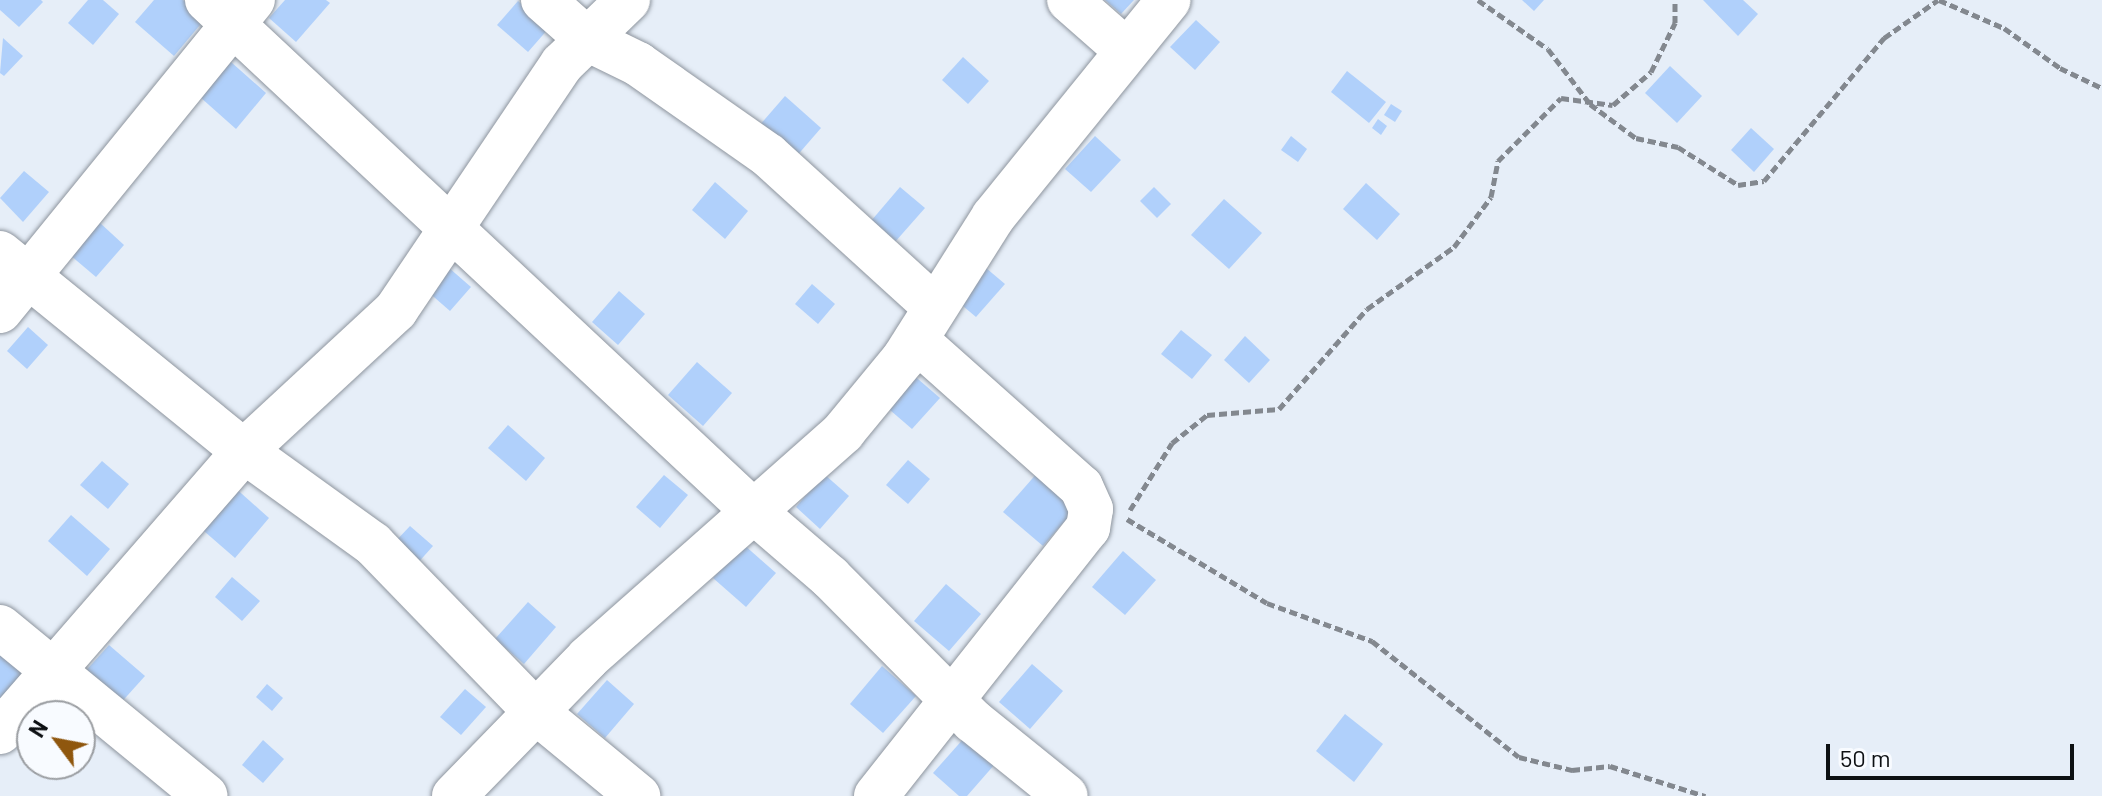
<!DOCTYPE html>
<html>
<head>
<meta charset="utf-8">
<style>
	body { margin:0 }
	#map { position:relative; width:2102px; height:796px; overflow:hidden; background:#e6eef8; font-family:Barlow,sans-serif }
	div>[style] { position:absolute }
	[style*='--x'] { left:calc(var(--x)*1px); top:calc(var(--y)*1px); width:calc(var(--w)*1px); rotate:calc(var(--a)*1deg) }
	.building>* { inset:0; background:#b0d0fb }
	.path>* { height:5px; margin-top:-2.5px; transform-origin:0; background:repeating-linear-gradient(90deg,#83888f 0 8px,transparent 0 12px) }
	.roads { filter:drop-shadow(0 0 2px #8e959e) drop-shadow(0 0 2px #8e959e) }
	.minor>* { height:44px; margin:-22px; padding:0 22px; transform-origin:22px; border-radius:22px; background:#fff }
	span { translate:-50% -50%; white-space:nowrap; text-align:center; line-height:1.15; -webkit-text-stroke:6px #f8fbff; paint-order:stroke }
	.north { position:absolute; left:16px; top:700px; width:80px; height:80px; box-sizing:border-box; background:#f8fbff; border:2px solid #9a9da1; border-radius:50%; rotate:302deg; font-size:22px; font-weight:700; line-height:32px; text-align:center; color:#0d1013 }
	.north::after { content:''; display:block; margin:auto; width:28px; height:36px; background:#8f570e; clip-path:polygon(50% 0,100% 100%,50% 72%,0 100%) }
	.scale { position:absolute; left:1826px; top:744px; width:248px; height:36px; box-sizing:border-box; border:4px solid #0d1013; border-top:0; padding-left:10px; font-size:24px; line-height:28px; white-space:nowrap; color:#0d1013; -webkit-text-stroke:6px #f8fbff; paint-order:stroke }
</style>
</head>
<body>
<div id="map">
	<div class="building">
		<i style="clip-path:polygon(0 0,41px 0,43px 2px,19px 27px,0 10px)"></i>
		<i style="clip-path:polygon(88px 0,103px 0,119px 14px,93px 45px,68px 23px)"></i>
		<i style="clip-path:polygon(154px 0,183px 0,205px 19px,174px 56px,135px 22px)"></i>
		<i style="clip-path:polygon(285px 0,326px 0,330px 3px,296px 42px,269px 18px)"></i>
		<i style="clip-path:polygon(1105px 0,1134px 0,1121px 14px)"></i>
		<i style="clip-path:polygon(1522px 0,1544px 0,1534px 11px)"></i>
		<i style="clip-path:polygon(1703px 0,1743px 0,1758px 14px,1738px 36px)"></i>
		<i style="clip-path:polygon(518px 1px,549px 28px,528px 52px,497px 25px)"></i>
		<i style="clip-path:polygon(1196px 20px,1220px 42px,1195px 70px,1170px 47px)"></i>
		<i style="clip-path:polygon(3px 38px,23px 56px,4px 76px,0 73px)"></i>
		<i style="clip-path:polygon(963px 57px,989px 81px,968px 104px,942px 80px)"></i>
		<i style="clip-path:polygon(231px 62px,266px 93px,236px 129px,200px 97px)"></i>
		<i style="clip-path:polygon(1670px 66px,1702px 96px,1677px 123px,1645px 93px)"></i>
		<i style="clip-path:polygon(1347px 71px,1386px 102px,1369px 123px,1331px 92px)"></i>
		<i style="clip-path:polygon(785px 96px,821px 128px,795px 158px,758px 127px)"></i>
		<i style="clip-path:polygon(1391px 104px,1402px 111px,1395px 122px,1384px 115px)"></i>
		<i style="clip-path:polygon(1378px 119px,1387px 126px,1381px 135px,1372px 128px)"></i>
		<i style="clip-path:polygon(1751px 128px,1774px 149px,1754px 172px,1731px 150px)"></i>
		<i style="clip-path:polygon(1095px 136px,1121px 160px,1091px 192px,1065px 169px)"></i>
		<i style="clip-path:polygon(1291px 136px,1307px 149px,1298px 162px,1281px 150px)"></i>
		<i style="clip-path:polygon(24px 171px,49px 192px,23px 222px,0 198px)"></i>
		<i style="clip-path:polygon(715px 182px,748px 211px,725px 239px,692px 210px)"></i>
		<i style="clip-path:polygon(1366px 183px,1400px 214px,1377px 240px,1343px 209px)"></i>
		<i style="clip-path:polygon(900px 187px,925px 208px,895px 242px,871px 221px)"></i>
		<i style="clip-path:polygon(1154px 187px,1171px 204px,1157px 218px,1140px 201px)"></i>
		<i style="clip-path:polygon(1224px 199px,1262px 233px,1229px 269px,1191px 235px)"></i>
		<i style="clip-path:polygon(99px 222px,124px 245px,96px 277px,70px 255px)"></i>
		<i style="clip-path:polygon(448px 267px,471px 287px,450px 311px,427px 291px)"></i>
		<i style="clip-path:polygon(986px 268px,1005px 284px,976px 317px,957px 301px)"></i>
		<i style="clip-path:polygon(812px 284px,835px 304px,818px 324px,795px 304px)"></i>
		<i style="clip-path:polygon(619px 291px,645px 314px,618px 345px,592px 322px)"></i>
		<i style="clip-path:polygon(28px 327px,48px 345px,27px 369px,7px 351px)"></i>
		<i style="clip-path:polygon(1181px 330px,1212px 355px,1192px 379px,1161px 354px)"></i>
		<i style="clip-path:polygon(1245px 336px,1270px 360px,1249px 383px,1224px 360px)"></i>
		<i style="clip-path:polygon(697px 362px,732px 393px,703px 426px,668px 395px)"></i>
		<i style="clip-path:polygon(911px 373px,940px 398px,912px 429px,883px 404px)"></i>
		<i style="clip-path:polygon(508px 425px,545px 458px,526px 481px,488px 448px)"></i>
		<i style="clip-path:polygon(908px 460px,930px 479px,908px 504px,886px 485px)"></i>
		<i style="clip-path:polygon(102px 461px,129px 484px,108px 509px,80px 485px)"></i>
		<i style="clip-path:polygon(1038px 472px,1077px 507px,1043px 546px,1003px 512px)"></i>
		<i style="clip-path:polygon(824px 474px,849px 496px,820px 529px,796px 507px)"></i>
		<i style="clip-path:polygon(664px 475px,688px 495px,660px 528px,636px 507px)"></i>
		<i style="clip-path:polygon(232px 485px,269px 518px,235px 558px,197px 525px)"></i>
		<i style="clip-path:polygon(71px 515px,110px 549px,87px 576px,48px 541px)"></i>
		<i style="clip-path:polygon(410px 526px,433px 546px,416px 565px,393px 544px)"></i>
		<i style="clip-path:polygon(743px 544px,776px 573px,746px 607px,713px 578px)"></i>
		<i style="clip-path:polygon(1123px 551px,1156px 580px,1125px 615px,1092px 587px)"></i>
		<i style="clip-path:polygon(232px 577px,260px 601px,242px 621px,215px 597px)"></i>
		<i style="clip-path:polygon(946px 584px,981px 614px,949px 651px,914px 621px)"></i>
		<i style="clip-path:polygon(528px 602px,556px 627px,524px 664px,495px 639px)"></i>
		<i style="clip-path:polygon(109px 645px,145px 676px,118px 706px,82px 675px)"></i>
		<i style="clip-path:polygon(0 652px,25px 673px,0 702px)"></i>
		<i style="clip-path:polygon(1032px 664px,1063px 691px,1030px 729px,999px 702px)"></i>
		<i style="clip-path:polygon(882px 666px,916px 696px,883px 733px,850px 704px)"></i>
		<i style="clip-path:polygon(607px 680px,634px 704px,605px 738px,577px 714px)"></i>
		<i style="clip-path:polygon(267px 684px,283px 698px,272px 711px,256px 697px)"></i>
		<i style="clip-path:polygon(465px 689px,486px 707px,461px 735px,440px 717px)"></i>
		<i style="clip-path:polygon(1345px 714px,1383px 744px,1354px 782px,1316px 751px)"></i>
		<i style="clip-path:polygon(965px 737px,995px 764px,967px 796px,959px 796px,933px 773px)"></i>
		<i style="clip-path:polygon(263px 740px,284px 759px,263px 783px,242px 765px)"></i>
	</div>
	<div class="path">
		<i style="--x:1478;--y:0;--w:85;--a:35"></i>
		<i style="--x:1548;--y:49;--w:69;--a:52.6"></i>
		<i style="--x:1590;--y:104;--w:57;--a:36.5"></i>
		<i style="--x:1636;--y:138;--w:43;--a:12.1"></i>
		<i style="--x:1678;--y:147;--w:71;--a:32.3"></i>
		<i style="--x:1738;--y:185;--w:26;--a:-9"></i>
		<i style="--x:1764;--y:181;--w:187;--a:-50"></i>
		<i style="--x:1884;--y:38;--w:66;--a:-35.1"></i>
		<i style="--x:1939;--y:0;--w:71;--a:23.3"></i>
		<i style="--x:2004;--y:28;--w:69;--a:35.5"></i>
		<i style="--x:2060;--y:68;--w:47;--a:25.5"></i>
		<i style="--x:1130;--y:510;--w:79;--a:-57.9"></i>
		<i style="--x:1172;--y:443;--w:45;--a:-38.7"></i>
		<i style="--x:1207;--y:415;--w:72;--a:-4.8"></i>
		<i style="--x:1279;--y:409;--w:133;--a:-48.7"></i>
		<i style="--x:1367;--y:309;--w:107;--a:-35.5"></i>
		<i style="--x:1454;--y:247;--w:62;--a:-53.5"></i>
		<i style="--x:1491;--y:197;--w:37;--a:-79"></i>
		<i style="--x:1498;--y:161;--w:89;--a:-45"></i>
		<i style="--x:1561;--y:98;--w:52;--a:7.7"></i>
		<i style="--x:1613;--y:105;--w:50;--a:-41"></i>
		<i style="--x:1651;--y:72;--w:55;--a:-63.9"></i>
		<i style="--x:1675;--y:23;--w:23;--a:-90"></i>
		<i style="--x:1127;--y:519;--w:163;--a:31"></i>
		<i style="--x:1267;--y:603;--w:112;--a:19.9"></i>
		<i style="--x:1372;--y:641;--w:187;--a:38.3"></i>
		<i style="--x:1519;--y:757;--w:55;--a:13.8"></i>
		<i style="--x:1572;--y:770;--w:38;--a:-6"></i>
		<i style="--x:1610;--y:766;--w:100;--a:17.5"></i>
	</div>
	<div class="roads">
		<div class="minor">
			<i style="--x:207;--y:0;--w:746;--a:43.1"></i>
			<i style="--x:752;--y:510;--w:103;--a:40.7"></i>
			<i style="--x:830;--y:577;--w:203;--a:45.2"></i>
			<i style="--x:973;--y:721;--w:119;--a:38.9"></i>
			<i style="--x:543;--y:0;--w:59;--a:41.6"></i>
			<i style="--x:587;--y:39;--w:57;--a:26.1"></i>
			<i style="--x:638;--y:64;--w:159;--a:35"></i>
			<i style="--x:768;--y:155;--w:226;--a:42.3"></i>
			<i style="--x:1069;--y:0;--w:76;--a:41.3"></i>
			<i style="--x:0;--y:253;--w:314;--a:39.1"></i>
			<i style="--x:244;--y:451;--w:159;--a:35.8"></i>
			<i style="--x:373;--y:544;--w:233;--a:45.9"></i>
			<i style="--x:535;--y:711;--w:134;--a:39.5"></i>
			<i style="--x:0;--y:311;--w:401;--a:-50.9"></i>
			<i style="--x:0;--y:627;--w:266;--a:39.4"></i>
			<i style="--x:0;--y:732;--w:372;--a:-49"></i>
			<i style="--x:244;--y:451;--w:207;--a:-42.8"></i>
			<i style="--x:396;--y:310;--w:297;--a:-56"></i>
			<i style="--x:562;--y:64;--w:92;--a:-44.1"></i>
			<i style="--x:454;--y:796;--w:192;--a:-45.8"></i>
			<i style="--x:588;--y:658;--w:341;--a:-41.5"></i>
			<i style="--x:843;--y:432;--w:96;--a:-50.5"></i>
			<i style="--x:904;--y:358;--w:167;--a:-57.7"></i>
			<i style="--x:993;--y:217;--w:279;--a:-51"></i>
			<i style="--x:876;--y:796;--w:342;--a:-51.7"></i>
			<i style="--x:1088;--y:528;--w:19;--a:-81"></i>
			<i style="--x:1091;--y:509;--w:24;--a:-114"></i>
			<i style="--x:1081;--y:487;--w:221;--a:-138.3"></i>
		</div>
	</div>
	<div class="north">N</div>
	<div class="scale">50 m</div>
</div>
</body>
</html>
